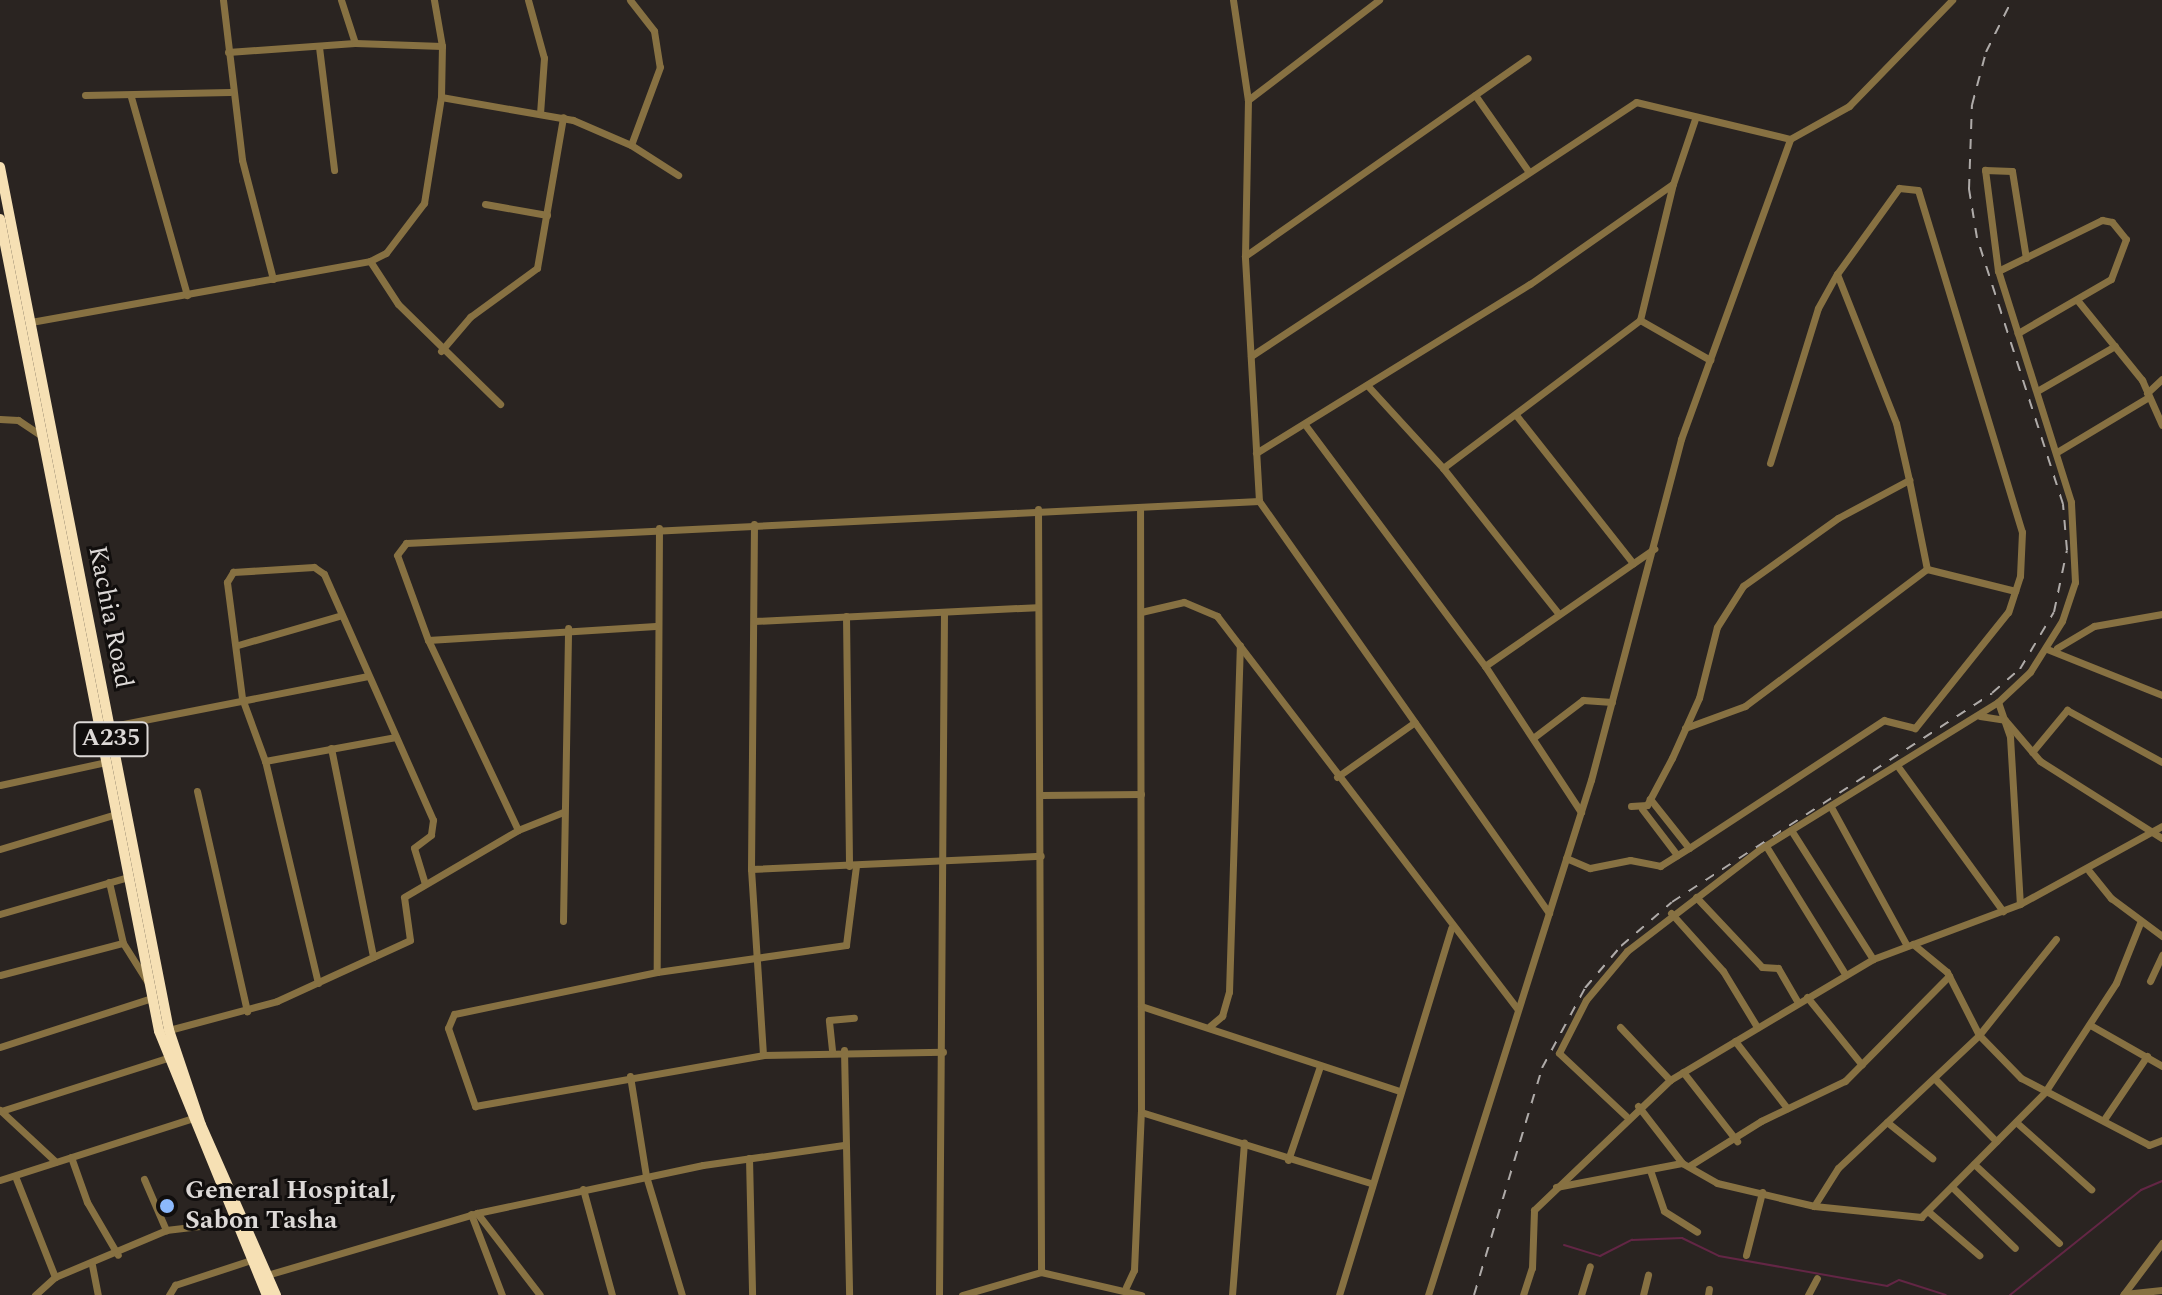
<!DOCTYPE html>
<html>
<head>
<meta charset="utf-8">
<style>
	body { margin:0 }
	#map { position:relative; width:2162px; height:1295px; overflow:hidden; background:#2a2421; font-family:Spectral,serif }
	div>[style] { position:absolute }
	[style*='--x'] { left:calc(var(--x)*1px); top:calc(var(--y)*1px); width:calc(var(--w)*1px); rotate:calc(var(--a)*1deg) }
	.stream>* { height:2px; margin:-1px; padding:0 1px; transform-origin:1px; border-radius:1px; background:#632645 }
	.minor>* { height:7px; margin:-3.5px; padding:0 3.5px; transform-origin:3.5px; border-radius:3.5px; background:#877142 }
	.highway>* { height:10px; margin:-5px; padding:0 5px; transform-origin:5px; border-radius:5px; background:#f6e0b4 }
	.rail>* { height:2px; margin-top:-1px; transform-origin:0; background:repeating-linear-gradient(90deg,#afaba9 0 10px,transparent 0 20px) }
	.dots>* { width:22px; height:22px; translate:-50% -50%; box-sizing:border-box; border:4px solid #110e0d; border-radius:50% }
	span { translate:-50% -50%; white-space:nowrap; text-align:center; line-height:1.15; -webkit-text-stroke:6px #110e0d; paint-order:stroke }
	.shield-label span { padding:2px 6px; background:#110e0d; border:2px solid; border-radius:6px; -webkit-text-stroke-width:0 }
	.shield-label { font-size:24px; color:#dcd8d6; font-weight:700 }
	.street-label { font-size:26px; color:#dcd8d6 }
	.poi-label { font-size:26px; color:#dcd8d6; font-weight:700 }
	.left { translate:0 -50%; text-align:left }
</style>
</head>
<body>
<div id="map">
	<div class="stream">
		<i style="--x:1564;--y:1245;--w:38;--a:17"></i>
		<i style="--x:1600;--y:1256;--w:36;--a:-27"></i>
		<i style="--x:1632;--y:1240;--w:50;--a:-2.3"></i>
		<i style="--x:1682;--y:1238;--w:41;--a:25.9"></i>
		<i style="--x:1719;--y:1256;--w:171;--a:10.1"></i>
		<i style="--x:1887;--y:1286;--w:13;--a:-27"></i>
		<i style="--x:1899;--y:1280;--w:49;--a:17.7"></i>
		<i style="--x:2010;--y:1295;--w:168;--a:-38.7"></i>
		<i style="--x:2141;--y:1190;--w:23;--a:-23"></i>
	</div>
	<div class="minor">
		<i style="--x:223;--y:0;--w:161;--a:83.2"></i>
		<i style="--x:242;--y:160;--w:123;--a:75.4"></i>
		<i style="--x:341;--y:0;--w:45;--a:72"></i>
		<i style="--x:528;--y:0;--w:60;--a:74.6"></i>
		<i style="--x:544;--y:58;--w:56;--a:94.1"></i>
		<i style="--x:630;--y:0;--w:39;--a:52"></i>
		<i style="--x:654;--y:31;--w:36;--a:81"></i>
		<i style="--x:660;--y:67;--w:83;--a:110.4"></i>
		<i style="--x:1233;--y:0;--w:101;--a:81.5"></i>
		<i style="--x:319;--y:47;--w:124;--a:83"></i>
		<i style="--x:228;--y:52;--w:127;--a:-4.1"></i>
		<i style="--x:355;--y:43;--w:87;--a:2"></i>
		<i style="--x:85;--y:95;--w:145;--a:-1.2"></i>
		<i style="--x:1475;--y:95;--w:94;--a:55"></i>
		<i style="--x:131;--y:97;--w:206;--a:74.2"></i>
		<i style="--x:441;--y:97;--w:134;--a:9.9"></i>
		<i style="--x:573;--y:120;--w:63;--a:23.3"></i>
		<i style="--x:631;--y:145;--w:56;--a:32.6"></i>
		<i style="--x:485;--y:204;--w:63;--a:10.1"></i>
		<i style="--x:1245;--y:256;--w:345;--a:-35"></i>
		<i style="--x:370;--y:261;--w:51;--a:56.9"></i>
		<i style="--x:398;--y:304;--w:143;--a:44.4"></i>
		<i style="--x:1998;--y:271;--w:116;--a:-26.1"></i>
		<i style="--x:2102;--y:220;--w:10;--a:11"></i>
		<i style="--x:2112;--y:222;--w:22;--a:51"></i>
		<i style="--x:2126;--y:239;--w:43;--a:110.6"></i>
		<i style="--x:2111;--y:279;--w:108;--a:149.9"></i>
		<i style="--x:2078;--y:301;--w:102;--a:51"></i>
		<i style="--x:2142;--y:380;--w:49;--a:66"></i>
		<i style="--x:1640;--y:320;--w:81;--a:29.7"></i>
		<i style="--x:31;--y:322;--w:344;--a:-10.2"></i>
		<i style="--x:370;--y:261;--w:18;--a:-27"></i>
		<i style="--x:386;--y:253;--w:63;--a:-52.8"></i>
		<i style="--x:424;--y:203;--w:107;--a:-80.9"></i>
		<i style="--x:441;--y:97;--w:51;--a:-88.9"></i>
		<i style="--x:442;--y:46;--w:47;--a:-99.9"></i>
		<i style="--x:441;--y:351;--w:45;--a:-49.5"></i>
		<i style="--x:470;--y:317;--w:83;--a:-36.2"></i>
		<i style="--x:537;--y:268;--w:153;--a:-80.2"></i>
		<i style="--x:1251;--y:356;--w:461;--a:-33.4"></i>
		<i style="--x:1636;--y:102;--w:158;--a:13.5"></i>
		<i style="--x:1790;--y:139;--w:68;--a:-29.2"></i>
		<i style="--x:1849;--y:106;--w:148;--a:-45.8"></i>
		<i style="--x:1367;--y:385;--w:113;--a:47.5"></i>
		<i style="--x:1443;--y:468;--w:184;--a:51.6"></i>
		<i style="--x:2037;--y:391;--w:90;--a:-30"></i>
		<i style="--x:2147;--y:393;--w:21;--a:-43"></i>
		<i style="--x:1516;--y:415;--w:189;--a:51.7"></i>
		<i style="--x:0;--y:419;--w:18;--a:3"></i>
		<i style="--x:18;--y:420;--w:29;--a:34"></i>
		<i style="--x:1306;--y:426;--w:299;--a:53.3"></i>
		<i style="--x:1485;--y:666;--w:175;--a:56.7"></i>
		<i style="--x:2057;--y:452;--w:105;--a:-31"></i>
		<i style="--x:1256;--y:453;--w:322;--a:-31.7"></i>
		<i style="--x:1530;--y:284;--w:174;--a:-35"></i>
		<i style="--x:1673;--y:184;--w:69;--a:-71.3"></i>
		<i style="--x:1770;--y:463;--w:162;--a:-72.8"></i>
		<i style="--x:1818;--y:308;--w:39;--a:-61"></i>
		<i style="--x:1443;--y:468;--w:246;--a:-36.9"></i>
		<i style="--x:1640;--y:320;--w:140;--a:-76.4"></i>
		<i style="--x:1909;--y:480;--w:91;--a:78.6"></i>
		<i style="--x:1259;--y:501;--w:245;--a:-93.3"></i>
		<i style="--x:1245;--y:256;--w:156;--a:-88.9"></i>
		<i style="--x:1248;--y:100;--w:165;--a:-37.4"></i>
		<i style="--x:1038;--y:509;--w:763;--a:89.77"></i>
		<i style="--x:754;--y:524;--w:345;--a:90.5"></i>
		<i style="--x:751;--y:869;--w:186;--a:86.3"></i>
		<i style="--x:659;--y:528;--w:444;--a:90.3"></i>
		<i style="--x:657;--y:972;--w:191;--a:-8.1"></i>
		<i style="--x:846;--y:945;--w:80;--a:-82.8"></i>
		<i style="--x:1927;--y:569;--w:91;--a:14"></i>
		<i style="--x:1141;--y:612;--w:44;--a:-13.1"></i>
		<i style="--x:1184;--y:602;--w:36;--a:23"></i>
		<i style="--x:1217;--y:616;--w:494;--a:52.6"></i>
		<i style="--x:846;--y:616;--w:250;--a:89.3"></i>
		<i style="--x:754;--y:621;--w:283;--a:-2.8"></i>
		<i style="--x:428;--y:640;--w:228;--a:-3.5"></i>
		<i style="--x:238;--y:645;--w:108;--a:-16.1"></i>
		<i style="--x:2057;--y:648;--w:43;--a:-30.7"></i>
		<i style="--x:2094;--y:626;--w:69;--a:-10"></i>
		<i style="--x:2047;--y:649;--w:124;--a:21.8"></i>
		<i style="--x:1485;--y:666;--w:206;--a:-34.7"></i>
		<i style="--x:1998;--y:702;--w:37;--a:71"></i>
		<i style="--x:2010;--y:737;--w:167;--a:86.6"></i>
		<i style="--x:1980;--y:716;--w:25;--a:9"></i>
		<i style="--x:2005;--y:720;--w:54;--a:49.5"></i>
		<i style="--x:2040;--y:761;--w:144;--a:32.3"></i>
		<i style="--x:108;--y:727;--w:265;--a:-11.1"></i>
		<i style="--x:1685;--y:728;--w:64;--a:-20.1"></i>
		<i style="--x:1745;--y:706;--w:228;--a:-37"></i>
		<i style="--x:1533;--y:738;--w:63;--a:-37.2"></i>
		<i style="--x:1583;--y:700;--w:29;--a:4"></i>
		<i style="--x:331;--y:748;--w:213;--a:78.6"></i>
		<i style="--x:2032;--y:752;--w:55;--a:-50.2"></i>
		<i style="--x:2067;--y:710;--w:108;--a:28.7"></i>
		<i style="--x:265;--y:761;--w:133;--a:-10.4"></i>
		<i style="--x:1899;--y:768;--w:177;--a:54"></i>
		<i style="--x:1337;--y:777;--w:95;--a:-35.2"></i>
		<i style="--x:0;--y:785;--w:108;--a:-12.2"></i>
		<i style="--x:197;--y:791;--w:226;--a:77.2"></i>
		<i style="--x:1042;--y:795;--w:99;--a:-0.6"></i>
		<i style="--x:1631;--y:806;--w:16;--a:-4"></i>
		<i style="--x:1647;--y:805;--w:53;--a:-62"></i>
		<i style="--x:1672;--y:758;--w:66;--a:-65.8"></i>
		<i style="--x:1699;--y:698;--w:73;--a:-75.8"></i>
		<i style="--x:1717;--y:627;--w:49;--a:-57.6"></i>
		<i style="--x:1743;--y:586;--w:117;--a:-35.6"></i>
		<i style="--x:1838;--y:518;--w:81;--a:-28.2"></i>
		<i style="--x:1909;--y:480;--w:58;--a:-102.8"></i>
		<i style="--x:1896;--y:423;--w:160;--a:-111.6"></i>
		<i style="--x:1837;--y:274;--w:106;--a:-54.2"></i>
		<i style="--x:1899;--y:188;--w:19;--a:6"></i>
		<i style="--x:1918;--y:190;--w:357;--a:73.1"></i>
		<i style="--x:2022;--y:532;--w:44;--a:92.6"></i>
		<i style="--x:2020;--y:576;--w:38;--a:108"></i>
		<i style="--x:2008;--y:612;--w:149;--a:128.7"></i>
		<i style="--x:1915;--y:728;--w:32;--a:-166"></i>
		<i style="--x:1884;--y:720;--w:233;--a:146.7"></i>
		<i style="--x:1689;--y:848;--w:63;--a:-128.5"></i>
		<i style="--x:1831;--y:807;--w:158;--a:61.3"></i>
		<i style="--x:1642;--y:809;--w:58;--a:52.7"></i>
		<i style="--x:518;--y:830;--w:48;--a:-21.8"></i>
		<i style="--x:1791;--y:830;--w:153;--a:57.6"></i>
		<i style="--x:1766;--y:846;--w:150;--a:58.3"></i>
		<i style="--x:0;--y:849;--w:121;--a:-16.8"></i>
		<i style="--x:1566;--y:858;--w:26;--a:23"></i>
		<i style="--x:1590;--y:868;--w:41;--a:-11.3"></i>
		<i style="--x:1630;--y:860;--w:31;--a:11"></i>
		<i style="--x:1660;--y:866;--w:34;--a:-32"></i>
		<i style="--x:751;--y:869;--w:290;--a:-2.6"></i>
		<i style="--x:2089;--y:871;--w:35;--a:51"></i>
		<i style="--x:2111;--y:898;--w:64;--a:36.7"></i>
		<i style="--x:109;--y:882;--w:63;--a:77.1"></i>
		<i style="--x:123;--y:943;--w:45;--a:57.7"></i>
		<i style="--x:1696;--y:897;--w:96;--a:46.7"></i>
		<i style="--x:1762;--y:967;--w:16;--a:4"></i>
		<i style="--x:1778;--y:968;--w:39;--a:60"></i>
		<i style="--x:1671;--y:913;--w:78;--a:48.1"></i>
		<i style="--x:1723;--y:971;--w:66;--a:58.7"></i>
		<i style="--x:0;--y:914;--w:133;--a:-16.1"></i>
		<i style="--x:563;--y:921;--w:293;--a:-89"></i>
		<i style="--x:1913;--y:944;--w:44;--a:39.5"></i>
		<i style="--x:1947;--y:972;--w:71;--a:63.1"></i>
		<i style="--x:1979;--y:1035;--w:60;--a:45.7"></i>
		<i style="--x:2021;--y:1078;--w:144;--a:27.6"></i>
		<i style="--x:2149;--y:1145;--w:14;--a:-21"></i>
		<i style="--x:657;--y:972;--w:207;--a:168.3"></i>
		<i style="--x:454;--y:1014;--w:15;--a:113"></i>
		<i style="--x:448;--y:1028;--w:83;--a:70.9"></i>
		<i style="--x:475;--y:1106;--w:292;--a:-10"></i>
		<i style="--x:763;--y:1055;--w:180;--a:-1"></i>
		<i style="--x:0;--y:975;--w:127;--a:-14.6"></i>
		<i style="--x:2150;--y:981;--w:29;--a:-65"></i>
		<i style="--x:318;--y:983;--w:228;--a:-103.4"></i>
		<i style="--x:265;--y:761;--w:67;--a:-110.1"></i>
		<i style="--x:242;--y:698;--w:117;--a:-97.4"></i>
		<i style="--x:227;--y:582;--w:12;--a:-59"></i>
		<i style="--x:233;--y:572;--w:81;--a:-3.5"></i>
		<i style="--x:314;--y:567;--w:12;--a:35"></i>
		<i style="--x:324;--y:574;--w:269;--a:66.1"></i>
		<i style="--x:433;--y:820;--w:15;--a:98"></i>
		<i style="--x:431;--y:835;--w:21;--a:143"></i>
		<i style="--x:414;--y:848;--w:37;--a:73"></i>
		<i style="--x:1807;--y:997;--w:87;--a:51"></i>
		<i style="--x:1141;--y:1006;--w:273;--a:18.2"></i>
		<i style="--x:1210;--y:1026;--w:16;--a:-40"></i>
		<i style="--x:1222;--y:1016;--w:25;--a:-74"></i>
		<i style="--x:1229;--y:992;--w:347;--a:-88.2"></i>
		<i style="--x:2092;--y:1026;--w:81;--a:29.7"></i>
		<i style="--x:1620;--y:1027;--w:73;--a:46.7"></i>
		<i style="--x:169;--y:1030;--w:112;--a:-15"></i>
		<i style="--x:277;--y:1001;--w:146;--a:-24.6"></i>
		<i style="--x:410;--y:940;--w:43;--a:-97.9"></i>
		<i style="--x:404;--y:897;--w:132;--a:-30.4"></i>
		<i style="--x:518;--y:830;--w:210;--a:-115.3"></i>
		<i style="--x:428;--y:640;--w:90;--a:-110"></i>
		<i style="--x:397;--y:555;--w:15;--a:-53"></i>
		<i style="--x:406;--y:543;--w:854;--a:-2.82"></i>
		<i style="--x:1259;--y:501;--w:504;--a:54.86"></i>
		<i style="--x:1735;--y:1041;--w:85;--a:52.2"></i>
		<i style="--x:0;--y:1047;--w:160;--a:-17.9"></i>
		<i style="--x:832;--y:1050;--w:30;--a:-96"></i>
		<i style="--x:829;--y:1020;--w:25;--a:-5"></i>
		<i style="--x:844;--y:1050;--w:245;--a:88.8"></i>
		<i style="--x:1683;--y:1072;--w:88;--a:52"></i>
		<i style="--x:630;--y:1076;--w:101;--a:80.9"></i>
		<i style="--x:646;--y:1176;--w:124;--a:73.2"></i>
		<i style="--x:1936;--y:1080;--w:86;--a:45.5"></i>
		<i style="--x:1638;--y:1106;--w:72;--a:52.3"></i>
		<i style="--x:0;--y:1110;--w:76;--a:42.9"></i>
		<i style="--x:1;--y:1111;--w:174;--a:-17.7"></i>
		<i style="--x:1141;--y:1112;--w:241;--a:17.2"></i>
		<i style="--x:1626;--y:1116;--w:92;--a:-136.8"></i>
		<i style="--x:1559;--y:1053;--w:59;--a:-63"></i>
		<i style="--x:1586;--y:1000;--w:64;--a:-50.1"></i>
		<i style="--x:1627;--y:951;--w:168;--a:-37.5"></i>
		<i style="--x:1760;--y:849;--w:280;--a:-31.7"></i>
		<i style="--x:1998;--y:702;--w:44;--a:-43.2"></i>
		<i style="--x:2030;--y:672;--w:60;--a:-57.9"></i>
		<i style="--x:2062;--y:621;--w:41;--a:-71.6"></i>
		<i style="--x:2075;--y:582;--w:80;--a:-92.9"></i>
		<i style="--x:2071;--y:502;--w:242;--a:-107.5"></i>
		<i style="--x:1998;--y:271;--w:102;--a:-97.3"></i>
		<i style="--x:1985;--y:170;--w:27;--a:2"></i>
		<i style="--x:2012;--y:171;--w:88;--a:80.9"></i>
		<i style="--x:2105;--y:1118;--w:75;--a:-55.9"></i>
		<i style="--x:1887;--y:1122;--w:58;--a:38.7"></i>
		<i style="--x:2016;--y:1122;--w:101;--a:41.8"></i>
		<i style="--x:71;--y:1157;--w:48;--a:70.4"></i>
		<i style="--x:87;--y:1202;--w:61;--a:59.7"></i>
		<i style="--x:749;--y:1158;--w:137;--a:88.7"></i>
		<i style="--x:1288;--y:1160;--w:99;--a:-71.2"></i>
		<i style="--x:1974;--y:1164;--w:116;--a:42.9"></i>
		<i style="--x:1689;--y:1166;--w:85;--a:-32"></i>
		<i style="--x:1761;--y:1121;--w:93;--a:-25.5"></i>
		<i style="--x:1845;--y:1081;--w:148;--a:-45.3"></i>
		<i style="--x:1650;--y:1170;--w:43;--a:71.1"></i>
		<i style="--x:1664;--y:1211;--w:39;--a:32"></i>
		<i style="--x:15;--y:1176;--w:109;--a:68.4"></i>
		<i style="--x:144;--y:1179;--w:56;--a:66.7"></i>
		<i style="--x:0;--y:1180;--w:200;--a:-17.8"></i>
		<i style="--x:1556;--y:1187;--w:128;--a:-10.8"></i>
		<i style="--x:1682;--y:1163;--w:40;--a:29.7"></i>
		<i style="--x:1717;--y:1183;--w:100;--a:13.3"></i>
		<i style="--x:1814;--y:1206;--w:108;--a:5.9"></i>
		<i style="--x:1921;--y:1217;--w:176;--a:-45.2"></i>
		<i style="--x:2045;--y:1092;--w:130;--a:-56.9"></i>
		<i style="--x:2116;--y:983;--w:65;--a:-68.2"></i>
		<i style="--x:1953;--y:1188;--w:86;--a:44.1"></i>
		<i style="--x:583;--y:1189;--w:110;--a:74.7"></i>
		<i style="--x:1814;--y:1206;--w:45;--a:-57.7"></i>
		<i style="--x:1838;--y:1168;--w:194;--a:-43.3"></i>
		<i style="--x:1979;--y:1035;--w:123;--a:-51.3"></i>
		<i style="--x:477;--y:1213;--w:103;--a:52.5"></i>
		<i style="--x:1930;--y:1213;--w:65;--a:40.6"></i>
		<i style="--x:471;--y:1214;--w:87;--a:69.1"></i>
		<i style="--x:1746;--y:1255;--w:65;--a:-75.7"></i>
		<i style="--x:92;--y:1265;--w:31;--a:79"></i>
		<i style="--x:267;--y:1275;--w:219;--a:-16.4"></i>
		<i style="--x:477;--y:1213;--w:231;--a:-12"></i>
		<i style="--x:703;--y:1165;--w:142;--a:-8.1"></i>
		<i style="--x:1126;--y:1287;--w:19;--a:-65"></i>
		<i style="--x:1134;--y:1270;--w:158;--a:-87.5"></i>
		<i style="--x:1141;--y:1112;--w:605;--a:-90.09"></i>
		<i style="--x:2124;--y:1294;--w:38;--a:-6"></i>
		<i style="--x:35;--y:1295;--w:27;--a:-42"></i>
		<i style="--x:55;--y:1277;--w:121;--a:-22.9"></i>
		<i style="--x:166;--y:1230;--w:68;--a:-6.7"></i>
		<i style="--x:169;--y:1295;--w:12;--a:-59"></i>
		<i style="--x:175;--y:1285;--w:80;--a:-18.2"></i>
		<i style="--x:939;--y:1295;--w:683;--a:-89.58"></i>
		<i style="--x:962;--y:1295;--w:82;--a:-16.2"></i>
		<i style="--x:1041;--y:1272;--w:103;--a:13"></i>
		<i style="--x:1232;--y:1295;--w:153;--a:-85.5"></i>
		<i style="--x:1339;--y:1295;--w:384;--a:-73"></i>
		<i style="--x:1428;--y:1295;--w:540;--a:-72.44"></i>
		<i style="--x:1591;--y:780;--w:353;--a:-75.2"></i>
		<i style="--x:1681;--y:439;--w:319;--a:-70"></i>
		<i style="--x:1523;--y:1295;--w:28;--a:-72"></i>
		<i style="--x:1532;--y:1268;--w:58;--a:-88"></i>
		<i style="--x:1534;--y:1210;--w:188;--a:-43.7"></i>
		<i style="--x:1670;--y:1080;--w:236;--a:-30.8"></i>
		<i style="--x:1873;--y:959;--w:157;--a:-20.5"></i>
		<i style="--x:2020;--y:904;--w:162;--a:-28.8"></i>
		<i style="--x:1581;--y:1295;--w:30;--a:-73"></i>
		<i style="--x:1643;--y:1295;--w:21;--a:-76"></i>
		<i style="--x:1708;--y:1295;--w:6;--a:-81"></i>
		<i style="--x:1808;--y:1295;--w:19;--a:-62"></i>
		<i style="--x:2123;--y:1295;--w:65;--a:-53.1"></i>
	</div>
	<div class="highway">
		<i style="--x:0;--y:167;--w:879;--a:78.92"></i>
		<i style="--x:169;--y:1030;--w:100;--a:71.4"></i>
		<i style="--x:201;--y:1125;--w:186;--a:66.2"></i>
		<i style="--x:0;--y:219;--w:827;--a:78.92"></i>
		<i style="--x:159;--y:1031;--w:285;--a:67.8"></i>
	</div>
	<div class="rail">
		<i style="--x:1474;--y:1295;--w:237;--a:-73.3"></i>
		<i style="--x:1542;--y:1068;--w:91;--a:-61.7"></i>
		<i style="--x:1585;--y:988;--w:55;--a:-49.4"></i>
		<i style="--x:1621;--y:946;--w:67;--a:-40.8"></i>
		<i style="--x:1672;--y:902;--w:382;--a:-33.1"></i>
		<i style="--x:1992;--y:693;--w:37;--a:-41"></i>
		<i style="--x:2020;--y:669;--w:66;--a:-59.2"></i>
		<i style="--x:2054;--y:612;--w:63;--a:-78.2"></i>
		<i style="--x:2067;--y:550;--w:46;--a:-95"></i>
		<i style="--x:2063;--y:504;--w:280;--a:-107.9"></i>
		<i style="--x:1977;--y:238;--w:50;--a:-99.3"></i>
		<i style="--x:1969;--y:189;--w:84;--a:-88"></i>
		<i style="--x:1972;--y:105;--w:55;--a:-75.2"></i>
		<i style="--x:1986;--y:52;--w:58;--a:-63.4"></i>
	</div>
	<div class="dots">
		<i style="left:167px;top:1206px;background:#8cb9fc"></i>
	</div>
	<div class="shield-label">
		<span style="left:111px;top:739px">A235</span>
	</div>
	<div class="street-label">
		<span style="left:110px;top:617px;rotate:79deg">Kachia Road</span>
	</div>
	<div class="poi-label">
		<span class="left" style="left:185px;top:1206px">General Hospital,<br>Sabon Tasha</span>
	</div>
</div>
</body>
</html>
